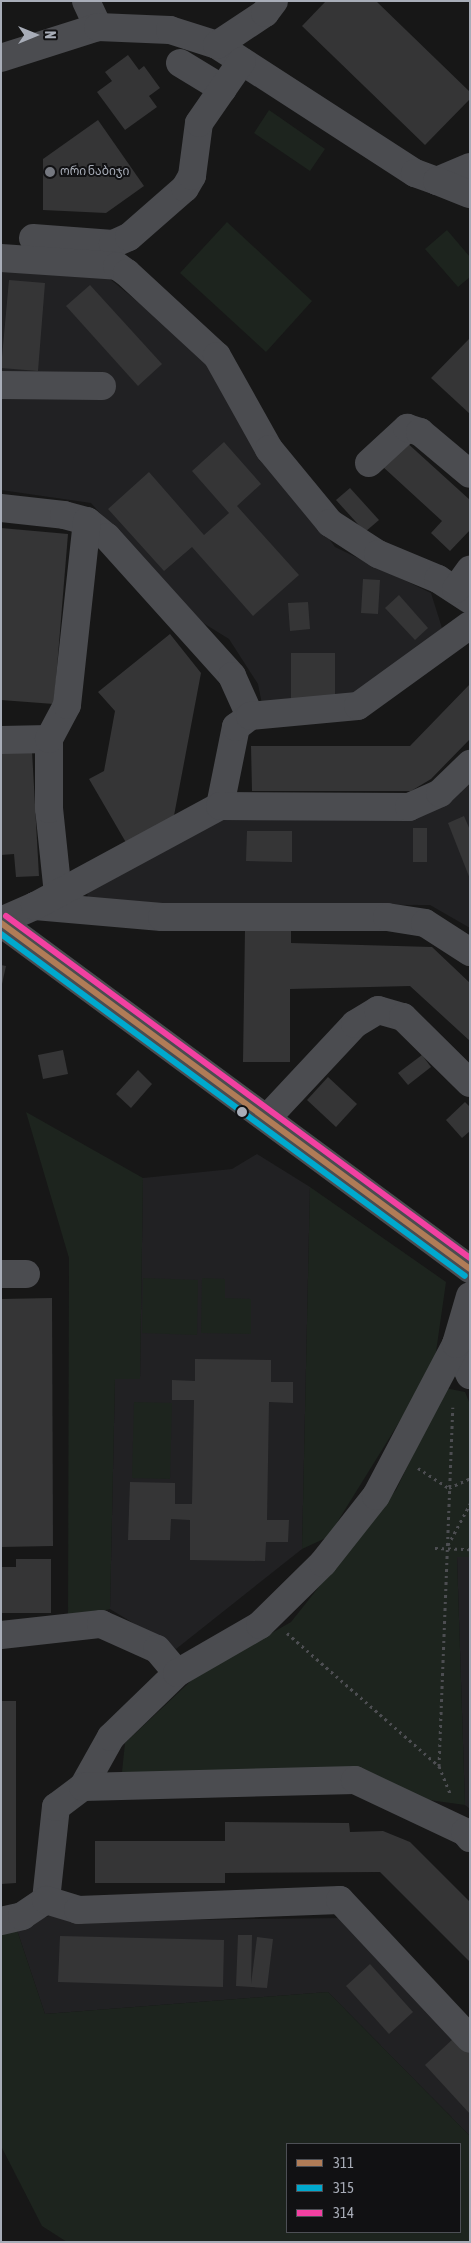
<!DOCTYPE html>
<html>
<head>
<meta charset="utf-8">
<style>
	body { margin:0 }
	#map { position:relative; width:471px; height:2243px; overflow:hidden; background:#171717; font-family:"Asap Condensed","Noto Sans Georgian",sans-serif }
	div>[style] { position:absolute }
	[style*='--x'] { left:calc(var(--x)*1px); top:calc(var(--y)*1px); width:calc(var(--w)*1px); rotate:calc(var(--a)*1deg) }
	.built>* { inset:0; background:#212123 }
	.green>* { inset:0; background:#1d241e }
	.building>* { inset:0; background:#353536 }
	.path>* { height:3px; margin-top:-1.5px; transform-origin:0; background:repeating-linear-gradient(90deg,#4d4e52 0 2.5px,transparent 0 6.5px) }
	.minor>* { height:28px; margin:-14px; padding:0 14px; transform-origin:14px; border-radius:14px; background:#4b4c50 }
	.bus-1>* { height:6px; margin:-3px; padding:0 3px; transform-origin:3px; border-radius:3px; background:#b07c57 }
	.bus-2>* { height:6px; margin:-3px; padding:0 3px; transform-origin:3px; border-radius:3px; background:#00a9ce }
	.bus-3>* { height:6px; margin:-3px; padding:0 3px; transform-origin:3px; border-radius:3px; background:#f240a1 }
	.dots>* { width:14px; height:14px; translate:-50% -50%; box-sizing:border-box; border:2px solid #111113; border-radius:50% }
	span { translate:-50% -50%; white-space:nowrap; text-align:center; line-height:1.15; -webkit-text-stroke:4px #111113; paint-order:stroke }
	.poi-label { font-size:12px; color:#a8adb8 }
	.left { translate:0 -50%; text-align:left }
	.frame { position:absolute; inset:0; border:2px solid #a8adb8; pointer-events:none }
	.legend { position:absolute; left:286px; top:2143px; width:175px; height:90px; box-sizing:border-box; background:#111113; border:1px solid #4d4f55; margin:0; padding:6px 9px; list-style:none; font-size:15px; color:#a8adb8 }
	.legend li { display:flex; align-items:center; gap:10px; height:25px }
	.legend b { width:25px; border:1px solid #4d4f55 }
	.north { position:absolute; left:10px; top:10px; width:50px; height:50px; -webkit-text-stroke:4px #111113; paint-order:stroke; rotate:90deg; font-size:14px; font-weight:700; line-height:20px; text-align:center; color:#a8adb8 }
	.north::after { content:''; display:block; margin:auto; width:18px; height:22px; background:#a8adb8; clip-path:polygon(50% 0,100% 100%,50% 72%,0 100%) }
</style>
</head>
<body>
<div id="map">
	<div class="built">
		<i style="clip-path:polygon(1px 269px,104px 274px,214px 365px,260px 445px,335px 547px,431px 593px,442px 628px,353px 703px,263px 709px,258px 684px,229px 639px,187px 613px,91px 503px,1px 490px)"></i>
		<i style="clip-path:polygon(470px 781px,470px 928px,430px 905px,87px 904px,88px 884px,224px 816px,410px 820px)"></i>
		<i style="clip-path:polygon(257px 1154px,310px 1187px,302px 1549px,176px 1649px,110px 1609px,115px 1378px,140px 1378px,143px 1178px,232px 1169px)"></i>
		<i style="clip-path:polygon(457px 1557px,470px 1557px,470px 1809px,465px 1805px)"></i>
		<i style="clip-path:polygon(52px 1915px,94px 1921px,345px 1918px,470px 2047px,470px 2136px,328px 1992px,45px 2014px,16px 1927px)"></i>
	</div>
	<div class="green">
		<i style="clip-path:polygon(269px 110px,325px 149px,310px 171px,254px 133px)"></i>
		<i style="clip-path:polygon(227px 222px,312px 301px,266px 352px,180px 273px)"></i>
		<i style="clip-path:polygon(447px 230px,470px 257px,470px 277px,458px 287px,425px 249px)"></i>
		<i style="clip-path:polygon(26px 1112px,143px 1178px,140px 1379px,115px 1379px,110px 1609px,68px 1621px,69px 1258px)"></i>
		<i style="clip-path:polygon(310px 1187px,446px 1282px,434px 1366px,328px 1537px,302px 1549px)"></i>
		<i style="clip-path:polygon(143px 1278px,198px 1280px,197px 1335px,142px 1333px)"></i>
		<i style="clip-path:polygon(202px 1278px,225px 1279px,225px 1298px,251px 1299px,251px 1334px,201px 1333px)"></i>
		<i style="clip-path:polygon(445px 1388px,465px 1392px,470px 1404px,470px 1557px,457px 1557px,465px 1805px,429px 1800px,362px 1773px,122px 1772px,125px 1743px,195px 1677px,291px 1622px,396px 1490px)"></i>
		<i style="clip-path:polygon(134px 1402px,172px 1403px,170px 1479px,132px 1478px)"></i>
		<i style="clip-path:polygon(evenodd,16px 1927px,45px 2014px,328px 1992px,470px 2136px,470px 2242px,67px 2242px,42px 2226px,1px 2146px,1px 1935px,16px 1927px,287px 2144px,460px 2144px,460px 2232px,287px 2232px,287px 2144px)"></i>
	</div>
	<div class="building">
		<i style="clip-path:polygon(326px 1px,376px 1px,470px 92px,470px 99px,425px 145px,302px 26px)"></i>
		<i style="clip-path:polygon(128px 55px,139px 70px,144px 66px,160px 88px,149px 96px,157px 107px,125px 130px,97px 92px,112px 81px,105px 72px)"></i>
		<i style="clip-path:polygon(98px 120px,144px 186px,106px 213px,43px 210px,43px 159px)"></i>
		<i style="clip-path:polygon(9px 280px,45px 283px,38px 371px,1px 368px)"></i>
		<i style="clip-path:polygon(90px 285px,162px 364px,138px 386px,66px 306px)"></i>
		<i style="clip-path:polygon(470px 338px,470px 414px,431px 378px)"></i>
		<i style="clip-path:polygon(405px 441px,470px 500px,470px 530px,450px 551px,431px 533px,442px 521px,382px 466px)"></i>
		<i style="clip-path:polygon(224px 442px,261px 484px,237px 506px,299px 575px,253px 616px,192px 547px,164px 571px,108px 509px,149px 472px,204px 535px,229px 513px,192px 471px)"></i>
		<i style="clip-path:polygon(350px 488px,379px 520px,365px 532px,336px 500px)"></i>
		<i style="clip-path:polygon(1px 528px,68px 534px,54px 704px,1px 700px)"></i>
		<i style="clip-path:polygon(363px 579px,380px 580px,378px 614px,361px 613px)"></i>
		<i style="clip-path:polygon(399px 595px,428px 628px,415px 640px,385px 608px)"></i>
		<i style="clip-path:polygon(308px 602px,310px 629px,290px 631px,288px 603px)"></i>
		<i style="clip-path:polygon(170px 634px,201px 673px,173px 821px,128px 846px,89px 779px,104px 771px,115px 711px,98px 692px)"></i>
		<i style="clip-path:polygon(291px 653px,335px 653px,335px 702px,291px 702px)"></i>
		<i style="clip-path:polygon(470px 684px,470px 739px,431px 779px,411px 791px,252px 791px,251px 746px,410px 746px)"></i>
		<i style="clip-path:polygon(32px 751px,39px 876px,16px 877px,14px 854px,1px 855px,1px 753px)"></i>
		<i style="clip-path:polygon(464px 816px,470px 830px,470px 879px,448px 823px)"></i>
		<i style="clip-path:polygon(413px 828px,427px 828px,427px 862px,413px 862px)"></i>
		<i style="clip-path:polygon(247px 831px,292px 831px,292px 862px,246px 861px)"></i>
		<i style="clip-path:polygon(245px 929px,291px 929px,291px 943px,432px 947px,470px 983px,470px 1041px,410px 986px,290px 989px,290px 1062px,243px 1062px)"></i>
		<i style="clip-path:polygon(1px 965px,6px 966px,2px 984px,1px 984px)"></i>
		<i style="clip-path:polygon(63px 1050px,68px 1074px,43px 1079px,38px 1055px)"></i>
		<i style="clip-path:polygon(422px 1055px,431px 1067px,408px 1085px,398px 1073px)"></i>
		<i style="clip-path:polygon(138px 1070px,152px 1084px,131px 1108px,116px 1094px)"></i>
		<i style="clip-path:polygon(328px 1077px,357px 1104px,336px 1127px,307px 1100px)"></i>
		<i style="clip-path:polygon(465px 1102px,470px 1107px,470px 1131px,462px 1138px,446px 1120px)"></i>
		<i style="clip-path:polygon(52px 1298px,53px 1546px,1px 1547px,1px 1299px)"></i>
		<i style="clip-path:polygon(195px 1359px,271px 1360px,271px 1382px,293px 1382px,293px 1403px,269px 1402px,267px 1520px,289px 1520px,288px 1542px,266px 1542px,265px 1561px,190px 1560px,190px 1520px,171px 1519px,170px 1540px,128px 1540px,130px 1482px,175px 1483px,175px 1504px,192px 1504px,194px 1400px,172px 1400px,172px 1380px,195px 1381px)"></i>
		<i style="clip-path:polygon(16px 1559px,51px 1559px,51px 1613px,1px 1613px,1px 1567px,16px 1567px)"></i>
		<i style="clip-path:polygon(1px 1701px,16px 1701px,16px 1883px,1px 1884px)"></i>
		<i style="clip-path:polygon(225px 1822px,349px 1823px,350px 1832px,383px 1831px,410px 1842px,470px 1902px,470px 1962px,380px 1872px,225px 1873px,225px 1883px,95px 1883px,95px 1841px,225px 1841px)"></i>
		<i style="clip-path:polygon(238px 1935px,252px 1935px,251px 1984px,257px 1937px,273px 1939px,267px 1988px,236px 1986px)"></i>
		<i style="clip-path:polygon(60px 1936px,224px 1940px,223px 1987px,58px 1982px)"></i>
		<i style="clip-path:polygon(370px 1964px,413px 2012px,389px 2034px,346px 1986px)"></i>
		<i style="clip-path:polygon(455px 2037px,470px 2053px,470px 2114px,425px 2065px)"></i>
	</div>
	<div class="path">
		<i style="--x:418;--y:1468;--w:37;--a:33"></i>
		<i style="--x:449;--y:1488;--w:23;--a:-25"></i>
		<i style="--x:448;--y:1545;--w:47;--a:-61.8"></i>
		<i style="--x:435;--y:1548;--w:35;--a:2"></i>
		<i style="--x:287;--y:1633;--w:202;--a:41.2"></i>
		<i style="--x:439;--y:1766;--w:32;--a:68"></i>
		<i style="--x:439;--y:1766;--w:359;--a:-87.8"></i>
	</div>
	<div class="minor">
		<i style="--x:86;--y:1;--w:29;--a:65"></i>
		<i style="--x:217;--y:45;--w:236;--a:32.9"></i>
		<i style="--x:415;--y:173;--w:23;--a:20"></i>
		<i style="--x:437;--y:181;--w:36;--a:-23"></i>
		<i style="--x:1;--y:58;--w:102;--a:-17.7"></i>
		<i style="--x:98;--y:27;--w:72;--a:2.4"></i>
		<i style="--x:170;--y:30;--w:49;--a:17.7"></i>
		<i style="--x:217;--y:45;--w:58;--a:-33.7"></i>
		<i style="--x:265;--y:13;--w:15;--a:-53"></i>
		<i style="--x:180;--y:63;--w:50;--a:31.2"></i>
		<i style="--x:437;--y:181;--w:35;--a:22"></i>
		<i style="--x:33;--y:238;--w:80;--a:4.3"></i>
		<i style="--x:113;--y:244;--w:17;--a:-24"></i>
		<i style="--x:129;--y:237;--w:74;--a:-41.2"></i>
		<i style="--x:185;--y:188;--w:14;--a:-60"></i>
		<i style="--x:192;--y:176;--w:53;--a:-82.5"></i>
		<i style="--x:199;--y:123;--w:75;--a:-55.3"></i>
		<i style="--x:1;--y:258;--w:116;--a:3.9"></i>
		<i style="--x:117;--y:266;--w:12;--a:35"></i>
		<i style="--x:127;--y:273;--w:122;--a:42.7"></i>
		<i style="--x:217;--y:356;--w:107;--a:60.8"></i>
		<i style="--x:269;--y:449;--w:96;--a:50.5"></i>
		<i style="--x:330;--y:523;--w:57;--a:32.9"></i>
		<i style="--x:378;--y:554;--w:65;--a:22.6"></i>
		<i style="--x:438;--y:579;--w:38;--a:33"></i>
		<i style="--x:1;--y:385;--w:101;--a:0.6"></i>
		<i style="--x:369;--y:463;--w:52;--a:-42.6"></i>
		<i style="--x:407;--y:428;--w:14;--a:17"></i>
		<i style="--x:420;--y:432;--w:65;--a:40"></i>
		<i style="--x:1;--y:508;--w:63;--a:6.3"></i>
		<i style="--x:64;--y:515;--w:24;--a:15"></i>
		<i style="--x:87;--y:521;--w:26;--a:39"></i>
		<i style="--x:107;--y:537;--w:187;--a:48"></i>
		<i style="--x:232;--y:676;--w:44;--a:65.8"></i>
		<i style="--x:456;--y:589;--w:24;--a:-54"></i>
		<i style="--x:1;--y:740;--w:48;--a:-1.2"></i>
		<i style="--x:220;--y:806;--w:81;--a:-78.6"></i>
		<i style="--x:236;--y:727;--w:18;--a:-38"></i>
		<i style="--x:250;--y:716;--w:108;--a:-5.3"></i>
		<i style="--x:358;--y:706;--w:138;--a:-35.9"></i>
		<i style="--x:58;--y:894;--w:85;--a:-96"></i>
		<i style="--x:49;--y:809;--w:70;--a:-90"></i>
		<i style="--x:49;--y:739;--w:38;--a:-62"></i>
		<i style="--x:67;--y:705;--w:185;--a:-83.8"></i>
		<i style="--x:35;--y:906;--w:127;--a:5"></i>
		<i style="--x:162;--y:917;--w:225;--a:0"></i>
		<i style="--x:387;--y:917;--w:38;--a:9"></i>
		<i style="--x:425;--y:923;--w:54;--a:32.8"></i>
		<i style="--x:1;--y:921;--w:37;--a:-24"></i>
		<i style="--x:35;--y:906;--w:210;--a:-28.4"></i>
		<i style="--x:220;--y:806;--w:189;--a:0.3"></i>
		<i style="--x:409;--y:807;--w:34;--a:-24"></i>
		<i style="--x:440;--y:793;--w:42;--a:-44"></i>
		<i style="--x:1;--y:923;--w:583;--a:36.42"></i>
		<i style="--x:268;--y:1117;--w:127;--a:-46.9"></i>
		<i style="--x:355;--y:1024;--w:27;--a:-31"></i>
		<i style="--x:378;--y:1010;--w:26;--a:16"></i>
		<i style="--x:403;--y:1017;--w:94;--a:44.6"></i>
		<i style="--x:1;--y:1274;--w:25;--a:0"></i>
		<i style="--x:456;--y:1344;--w:34;--a:66"></i>
		<i style="--x:1;--y:1635;--w:101;--a:-6.3"></i>
		<i style="--x:101;--y:1624;--w:61;--a:24.1"></i>
		<i style="--x:157;--y:1649;--w:31;--a:50"></i>
		<i style="--x:83;--y:1787;--w:57;--a:-60.8"></i>
		<i style="--x:111;--y:1737;--w:92;--a:-44.1"></i>
		<i style="--x:177;--y:1673;--w:96;--a:-30"></i>
		<i style="--x:260;--y:1625;--w:88;--a:-44.5"></i>
		<i style="--x:323;--y:1563;--w:85;--a:-51.7"></i>
		<i style="--x:376;--y:1496;--w:172;--a:-62.2"></i>
		<i style="--x:456;--y:1344;--w:50;--a:-73.7"></i>
		<i style="--x:46;--y:1900;--w:94;--a:-83.9"></i>
		<i style="--x:56;--y:1807;--w:34;--a:-37"></i>
		<i style="--x:83;--y:1787;--w:272;--a:-1.5"></i>
		<i style="--x:355;--y:1780;--w:122;--a:25.3"></i>
		<i style="--x:465;--y:1832;--w:8;--a:50"></i>
		<i style="--x:1;--y:1921;--w:22;--a:-13"></i>
		<i style="--x:22;--y:1916;--w:29;--a:-34"></i>
		<i style="--x:46;--y:1900;--w:34;--a:17"></i>
		<i style="--x:78;--y:1910;--w:262;--a:-2.2"></i>
		<i style="--x:340;--y:1900;--w:190;--a:46.9"></i>
	</div>
	<div class="bus-1">
		<i style="--x:1;--y:923;--w:583;--a:36.42"></i>
	</div>
	<div class="bus-2">
		<i style="--x:1;--y:934;--w:576;--a:36.39"></i>
	</div>
	<div class="bus-3">
		<i style="--x:6;--y:916;--w:576;--a:36.39"></i>
	</div>
	<div class="dots">
		<i style="left:50px;top:172px;background:#757880"></i>
		<i style="left:242px;top:1112px;background:#a8adb8"></i>
	</div>
	<div class="poi-label">
		<span class="left" style="left:60px;top:172px">ორი ნაბიჯი</span>
	</div>
	<div class="frame"></div>
	<ul class="legend">
	<li><b style="height:6px;background:#b07c57"></b>311</li>
	<li><b style="height:6px;background:#00a9ce"></b>315</li>
	<li><b style="height:6px;background:#f240a1"></b>314</li>
	</ul>
	<div class="north">N</div>
</div>
</body>
</html>
